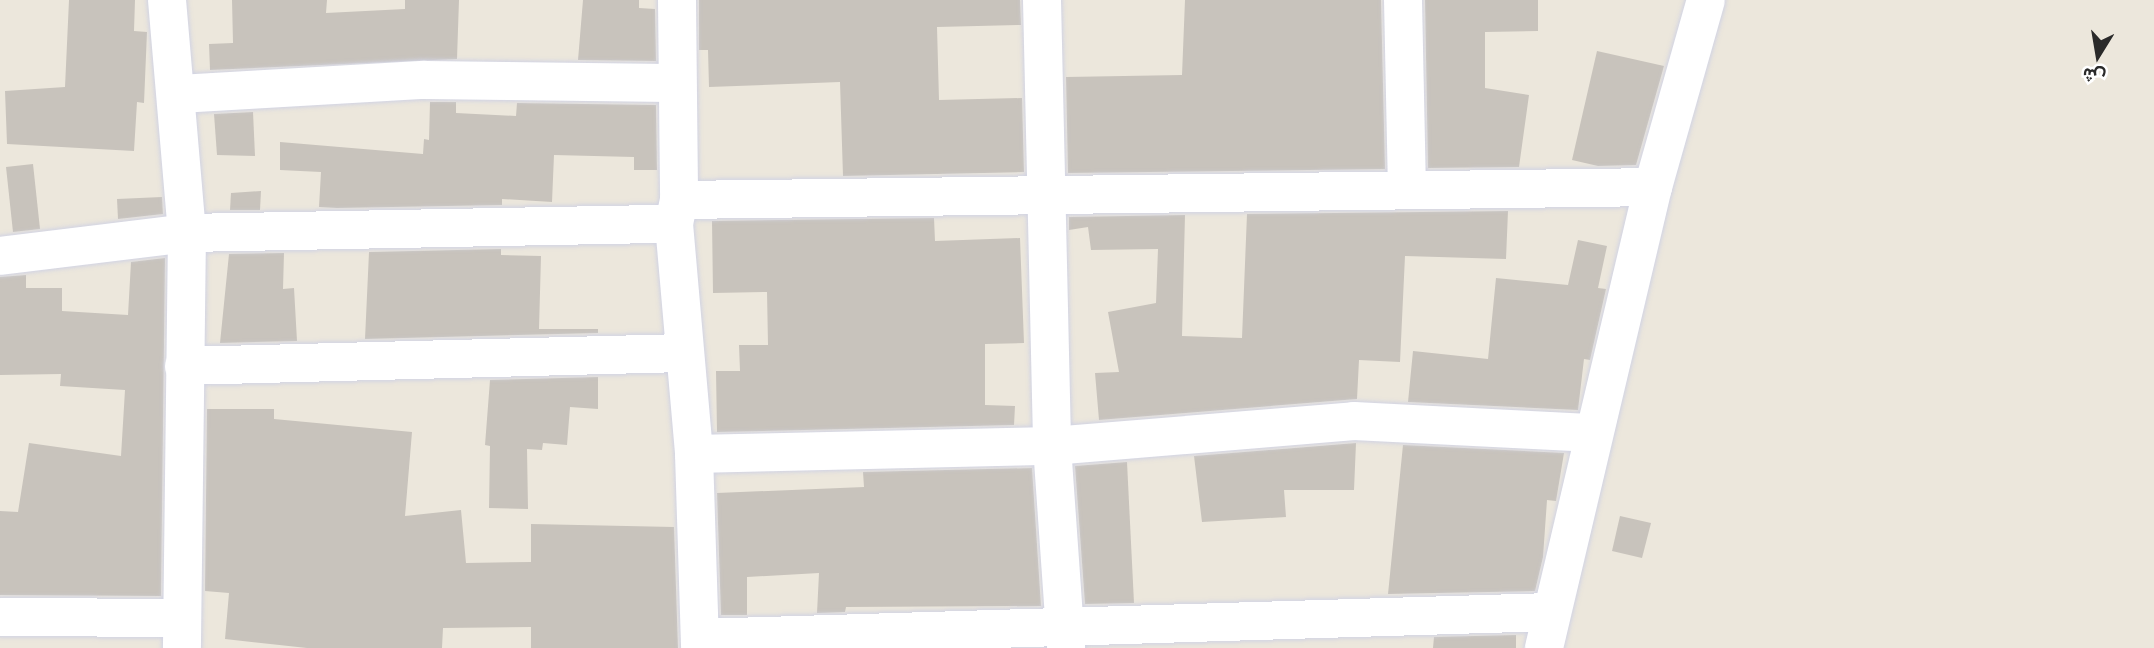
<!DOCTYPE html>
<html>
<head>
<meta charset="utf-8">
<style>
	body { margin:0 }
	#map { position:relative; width:2154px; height:648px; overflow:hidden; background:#ece7dc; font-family:Raleway,Vazirmatn,sans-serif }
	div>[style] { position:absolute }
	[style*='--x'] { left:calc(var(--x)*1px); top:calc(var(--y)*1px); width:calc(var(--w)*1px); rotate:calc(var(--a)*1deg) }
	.building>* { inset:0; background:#c8c3bc }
	.roads { filter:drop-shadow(0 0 2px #d1d3e3) drop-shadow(0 0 2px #d1d3e3) }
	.minor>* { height:38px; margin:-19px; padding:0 19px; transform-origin:19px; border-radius:19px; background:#fff }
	span { translate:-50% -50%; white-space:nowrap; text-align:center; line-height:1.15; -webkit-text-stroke:5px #fff; paint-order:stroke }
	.north { position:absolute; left:2063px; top:21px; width:70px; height:70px; -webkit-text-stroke:5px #fff; paint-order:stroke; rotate:191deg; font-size:19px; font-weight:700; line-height:28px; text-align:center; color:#2a2a2a }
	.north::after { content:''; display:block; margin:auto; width:24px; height:32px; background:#2a2a2a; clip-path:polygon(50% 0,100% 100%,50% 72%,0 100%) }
</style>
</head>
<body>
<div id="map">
	<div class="building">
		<i style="clip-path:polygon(69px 0,135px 0,134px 31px,147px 32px,144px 103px,137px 102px,134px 151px,7px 144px,5px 91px,65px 87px)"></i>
		<i style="clip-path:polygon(232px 0,327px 0,326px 13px,405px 9px,405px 0,459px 0,457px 59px,210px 70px,209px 44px,233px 43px)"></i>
		<i style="clip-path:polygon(583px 0,639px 0,639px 8px,655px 9px,656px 61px,578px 60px)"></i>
		<i style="clip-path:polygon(699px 0,1020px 0,1021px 25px,937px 27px,939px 100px,1022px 98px,1024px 172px,843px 176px,840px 82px,709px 87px,708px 50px,699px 50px)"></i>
		<i style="clip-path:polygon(1185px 0,1381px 0,1385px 169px,1068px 173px,1066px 77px,1182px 75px)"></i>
		<i style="clip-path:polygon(1425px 0,1538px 0,1538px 31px,1485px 32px,1485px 88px,1529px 95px,1519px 167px,1428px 168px)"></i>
		<i style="clip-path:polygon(1597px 51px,1664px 66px,1636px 165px,1598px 166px,1572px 160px)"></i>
		<i style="clip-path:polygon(430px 102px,456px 102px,456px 113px,516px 116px,517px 103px,656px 105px,657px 170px,634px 170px,634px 157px,554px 155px,552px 202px,502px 199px,502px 205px,337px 208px,319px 207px,321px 172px,280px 170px,280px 142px,423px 154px,424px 139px,429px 140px)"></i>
		<i style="clip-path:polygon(253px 112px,255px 156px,217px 155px,214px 114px)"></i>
		<i style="clip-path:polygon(33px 164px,40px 229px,13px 232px,6px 167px)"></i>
		<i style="clip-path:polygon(261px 191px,260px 210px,230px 210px,231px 193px)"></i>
		<i style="clip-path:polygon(162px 197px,163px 214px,118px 219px,117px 199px)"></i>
		<i style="clip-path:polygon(1508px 211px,1506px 259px,1405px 256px,1400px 362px,1359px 360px,1357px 399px,1099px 420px,1095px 373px,1119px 372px,1108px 312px,1156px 303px,1158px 249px,1091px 250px,1088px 227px,1069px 230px,1069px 217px,1185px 215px,1182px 336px,1242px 338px,1247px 214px)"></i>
		<i style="clip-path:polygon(934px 218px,935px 241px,1020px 238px,1024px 343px,985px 344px,985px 405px,1015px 406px,1014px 425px,717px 432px,716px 371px,740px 371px,739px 345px,768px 345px,767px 292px,713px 293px,712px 221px)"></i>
		<i style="clip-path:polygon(1578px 240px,1607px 246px,1598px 288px,1606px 289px,1590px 360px,1584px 359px,1578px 410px,1408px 402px,1413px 351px,1488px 359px,1496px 278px,1568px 285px)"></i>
		<i style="clip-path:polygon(501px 249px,501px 255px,541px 256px,539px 329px,598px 329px,598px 333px,365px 339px,369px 252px)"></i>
		<i style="clip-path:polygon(284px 253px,283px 289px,294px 288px,297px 341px,220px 343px,229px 254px)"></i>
		<i style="clip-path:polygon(165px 258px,161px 596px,0 595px,0 511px,18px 512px,29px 443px,121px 456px,125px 390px,60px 386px,61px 374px,0 375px,0 277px,26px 275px,26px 288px,62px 288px,62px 311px,128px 315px,131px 262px)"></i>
		<i style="clip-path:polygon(598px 377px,598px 409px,570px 407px,567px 445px,543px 443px,542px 450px,527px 449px,528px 509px,489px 508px,490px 446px,485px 445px,490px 380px)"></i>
		<i style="clip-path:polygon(207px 409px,274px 409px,274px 419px,412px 432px,405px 516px,461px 510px,466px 563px,531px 562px,531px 524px,674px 527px,678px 648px,531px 648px,531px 627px,443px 628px,442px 648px,307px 648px,225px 639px,229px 593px,205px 591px)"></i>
		<i style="clip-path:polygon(1356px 443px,1354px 490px,1284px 490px,1286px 517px,1202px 522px,1194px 456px)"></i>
		<i style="clip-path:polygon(1403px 445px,1564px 453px,1556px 501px,1547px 500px,1543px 557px,1535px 591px,1388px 594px)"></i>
		<i style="clip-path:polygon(1127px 462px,1134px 603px,1085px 604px,1075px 466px)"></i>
		<i style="clip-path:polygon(1032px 468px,1041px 606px,846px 607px,845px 612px,817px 613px,819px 573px,747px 577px,747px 615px,721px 615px,717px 493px,864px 487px,863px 472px)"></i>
		<i style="clip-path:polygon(1620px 516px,1651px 523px,1642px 558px,1612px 551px)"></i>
		<i style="clip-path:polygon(1516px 635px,1516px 648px,1433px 648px,1434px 637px)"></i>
	</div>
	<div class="roads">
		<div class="minor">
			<i style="--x:167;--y:0;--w:234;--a:85.1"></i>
			<i style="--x:187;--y:233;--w:415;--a:90.7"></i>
			<i style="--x:677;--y:0;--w:200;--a:89.4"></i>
			<i style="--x:679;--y:200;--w:25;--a:102"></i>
			<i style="--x:674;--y:224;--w:231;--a:85"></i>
			<i style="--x:694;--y:454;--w:194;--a:88.2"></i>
			<i style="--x:1042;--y:0;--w:446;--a:88.7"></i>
			<i style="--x:1052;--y:446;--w:202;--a:86"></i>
			<i style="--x:1403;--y:0;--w:188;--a:88.8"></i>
			<i style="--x:179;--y:94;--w:246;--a:-3.3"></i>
			<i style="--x:425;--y:80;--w:251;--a:0.7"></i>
			<i style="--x:679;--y:200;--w:974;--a:-0.76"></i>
			<i style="--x:0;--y:256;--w:188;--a:-7"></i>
			<i style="--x:187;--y:233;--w:487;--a:-1.1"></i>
			<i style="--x:184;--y:366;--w:500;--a:-1.49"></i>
			<i style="--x:694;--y:454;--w:358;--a:-1.3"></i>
			<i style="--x:1052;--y:446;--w:303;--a:-4.7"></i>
			<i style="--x:1354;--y:421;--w:240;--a:2.9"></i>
			<i style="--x:0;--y:617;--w:179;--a:0.3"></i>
			<i style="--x:700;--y:638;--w:851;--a:-1.75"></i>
			<i style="--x:1544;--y:648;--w:474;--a:-76.7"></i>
			<i style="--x:1653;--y:187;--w:194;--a:-74.2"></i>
		</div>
	</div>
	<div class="north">ش</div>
</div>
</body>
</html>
